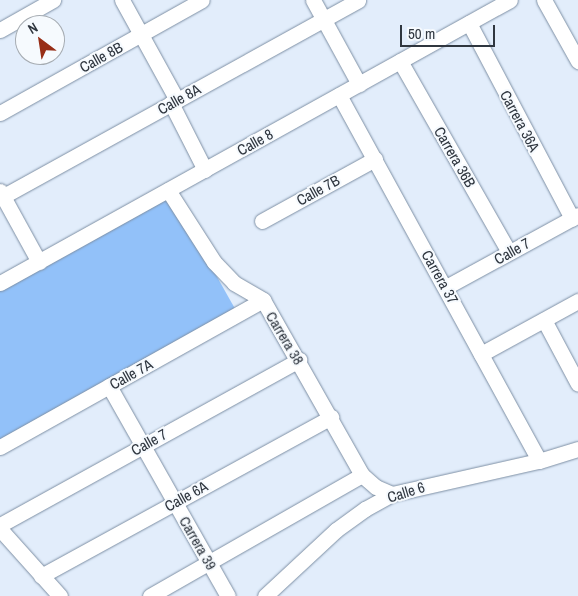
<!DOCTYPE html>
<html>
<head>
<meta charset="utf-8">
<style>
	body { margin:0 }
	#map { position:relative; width:578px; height:596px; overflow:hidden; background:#e2edfb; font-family:"Archivo Narrow",sans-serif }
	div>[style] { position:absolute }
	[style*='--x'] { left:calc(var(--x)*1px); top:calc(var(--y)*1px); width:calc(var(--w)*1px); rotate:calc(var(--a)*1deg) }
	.green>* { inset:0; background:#92c1f9 }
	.roads { filter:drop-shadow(0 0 1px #7d8fa4) drop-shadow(0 0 1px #7d8fa4) }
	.street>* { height:15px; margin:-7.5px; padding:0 7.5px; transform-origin:7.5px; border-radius:7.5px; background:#fff }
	span { translate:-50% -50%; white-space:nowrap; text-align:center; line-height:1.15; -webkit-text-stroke:4px #f6fafe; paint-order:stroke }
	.street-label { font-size:15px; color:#2f363f }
	.north { position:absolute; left:15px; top:15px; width:50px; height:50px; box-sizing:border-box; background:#f6fafe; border:1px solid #a6acb2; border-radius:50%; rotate:329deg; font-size:14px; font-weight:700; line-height:20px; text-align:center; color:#2f363f }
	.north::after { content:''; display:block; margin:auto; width:18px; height:22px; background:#972e17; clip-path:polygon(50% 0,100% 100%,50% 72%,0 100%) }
	.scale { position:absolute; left:400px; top:25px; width:95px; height:22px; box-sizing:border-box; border:2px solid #2f363f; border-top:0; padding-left:6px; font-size:15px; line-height:18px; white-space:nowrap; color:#2f363f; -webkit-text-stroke:4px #f6fafe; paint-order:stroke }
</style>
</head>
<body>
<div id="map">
	<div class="green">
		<i style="clip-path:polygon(168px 190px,238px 314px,0 447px,0 283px)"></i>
	</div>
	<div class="roads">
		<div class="street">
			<i style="--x:122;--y:0;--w:114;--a:61.2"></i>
			<i style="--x:313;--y:0;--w:96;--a:61.3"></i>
			<i style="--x:544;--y:0;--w:70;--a:60.9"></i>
			<i style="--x:469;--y:23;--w:221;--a:62.2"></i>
			<i style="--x:0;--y:30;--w:61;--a:-29.5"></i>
			<i style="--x:400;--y:61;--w:220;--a:60.3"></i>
			<i style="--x:339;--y:95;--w:417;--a:61.3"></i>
			<i style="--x:171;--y:103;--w:75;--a:63.1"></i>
			<i style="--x:0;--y:113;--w:231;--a:-29.2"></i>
			<i style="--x:168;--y:190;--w:85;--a:57.4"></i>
			<i style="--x:214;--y:262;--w:29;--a:46"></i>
			<i style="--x:234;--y:283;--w:34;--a:30"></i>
			<i style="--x:263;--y:300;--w:201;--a:60.5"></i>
			<i style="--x:362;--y:475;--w:18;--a:41"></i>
			<i style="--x:376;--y:487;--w:17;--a:24"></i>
			<i style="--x:0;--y:191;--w:81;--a:61.2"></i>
			<i style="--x:0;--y:198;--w:409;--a:-28.9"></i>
			<i style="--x:262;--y:221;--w:129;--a:-28.8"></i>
			<i style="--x:0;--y:283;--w:583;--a:-29.03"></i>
			<i style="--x:446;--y:287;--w:150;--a:-28.6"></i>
			<i style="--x:544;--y:320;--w:72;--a:62"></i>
			<i style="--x:481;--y:354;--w:111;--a:-28.7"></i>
			<i style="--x:109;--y:386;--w:241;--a:60.5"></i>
			<i style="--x:0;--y:447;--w:301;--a:-29.2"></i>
			<i style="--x:0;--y:525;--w:342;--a:-28.9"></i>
			<i style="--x:0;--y:529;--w:90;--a:48.2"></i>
			<i style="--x:41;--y:576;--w:331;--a:-28.7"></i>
			<i style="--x:150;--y:596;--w:244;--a:-29.7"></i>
			<i style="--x:265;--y:596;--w:97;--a:-42.9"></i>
			<i style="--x:336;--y:530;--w:36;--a:-36"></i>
			<i style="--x:365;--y:509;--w:31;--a:-29"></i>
			<i style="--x:392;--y:494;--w:151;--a:-12.7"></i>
			<i style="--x:539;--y:461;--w:41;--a:-17.1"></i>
		</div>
	</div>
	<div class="street-label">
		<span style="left:101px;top:57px;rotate:-29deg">Calle 8B</span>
		<span style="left:179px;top:99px;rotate:-29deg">Calle 8A</span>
		<span style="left:520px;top:121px;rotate:62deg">Carrera 36A</span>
		<span style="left:255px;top:142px;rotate:-29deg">Calle 8</span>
		<span style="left:455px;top:157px;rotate:60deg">Carrera 36B</span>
		<span style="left:318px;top:190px;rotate:-29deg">Calle 7B</span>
		<span style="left:512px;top:251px;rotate:-29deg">Calle 7</span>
		<span style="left:440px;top:277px;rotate:61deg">Carrera 37</span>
		<span style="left:285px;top:338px;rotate:59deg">Carrera 38</span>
		<span style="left:131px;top:374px;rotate:-29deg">Calle 7A</span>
		<span style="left:149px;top:442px;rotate:-29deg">Calle 7</span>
		<span style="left:406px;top:492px;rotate:-17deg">Calle 6</span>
		<span style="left:186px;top:496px;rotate:-29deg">Calle 6A</span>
		<span style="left:198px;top:543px;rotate:60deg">Carrera 39</span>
	</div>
	<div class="north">N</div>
	<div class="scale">50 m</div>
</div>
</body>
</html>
